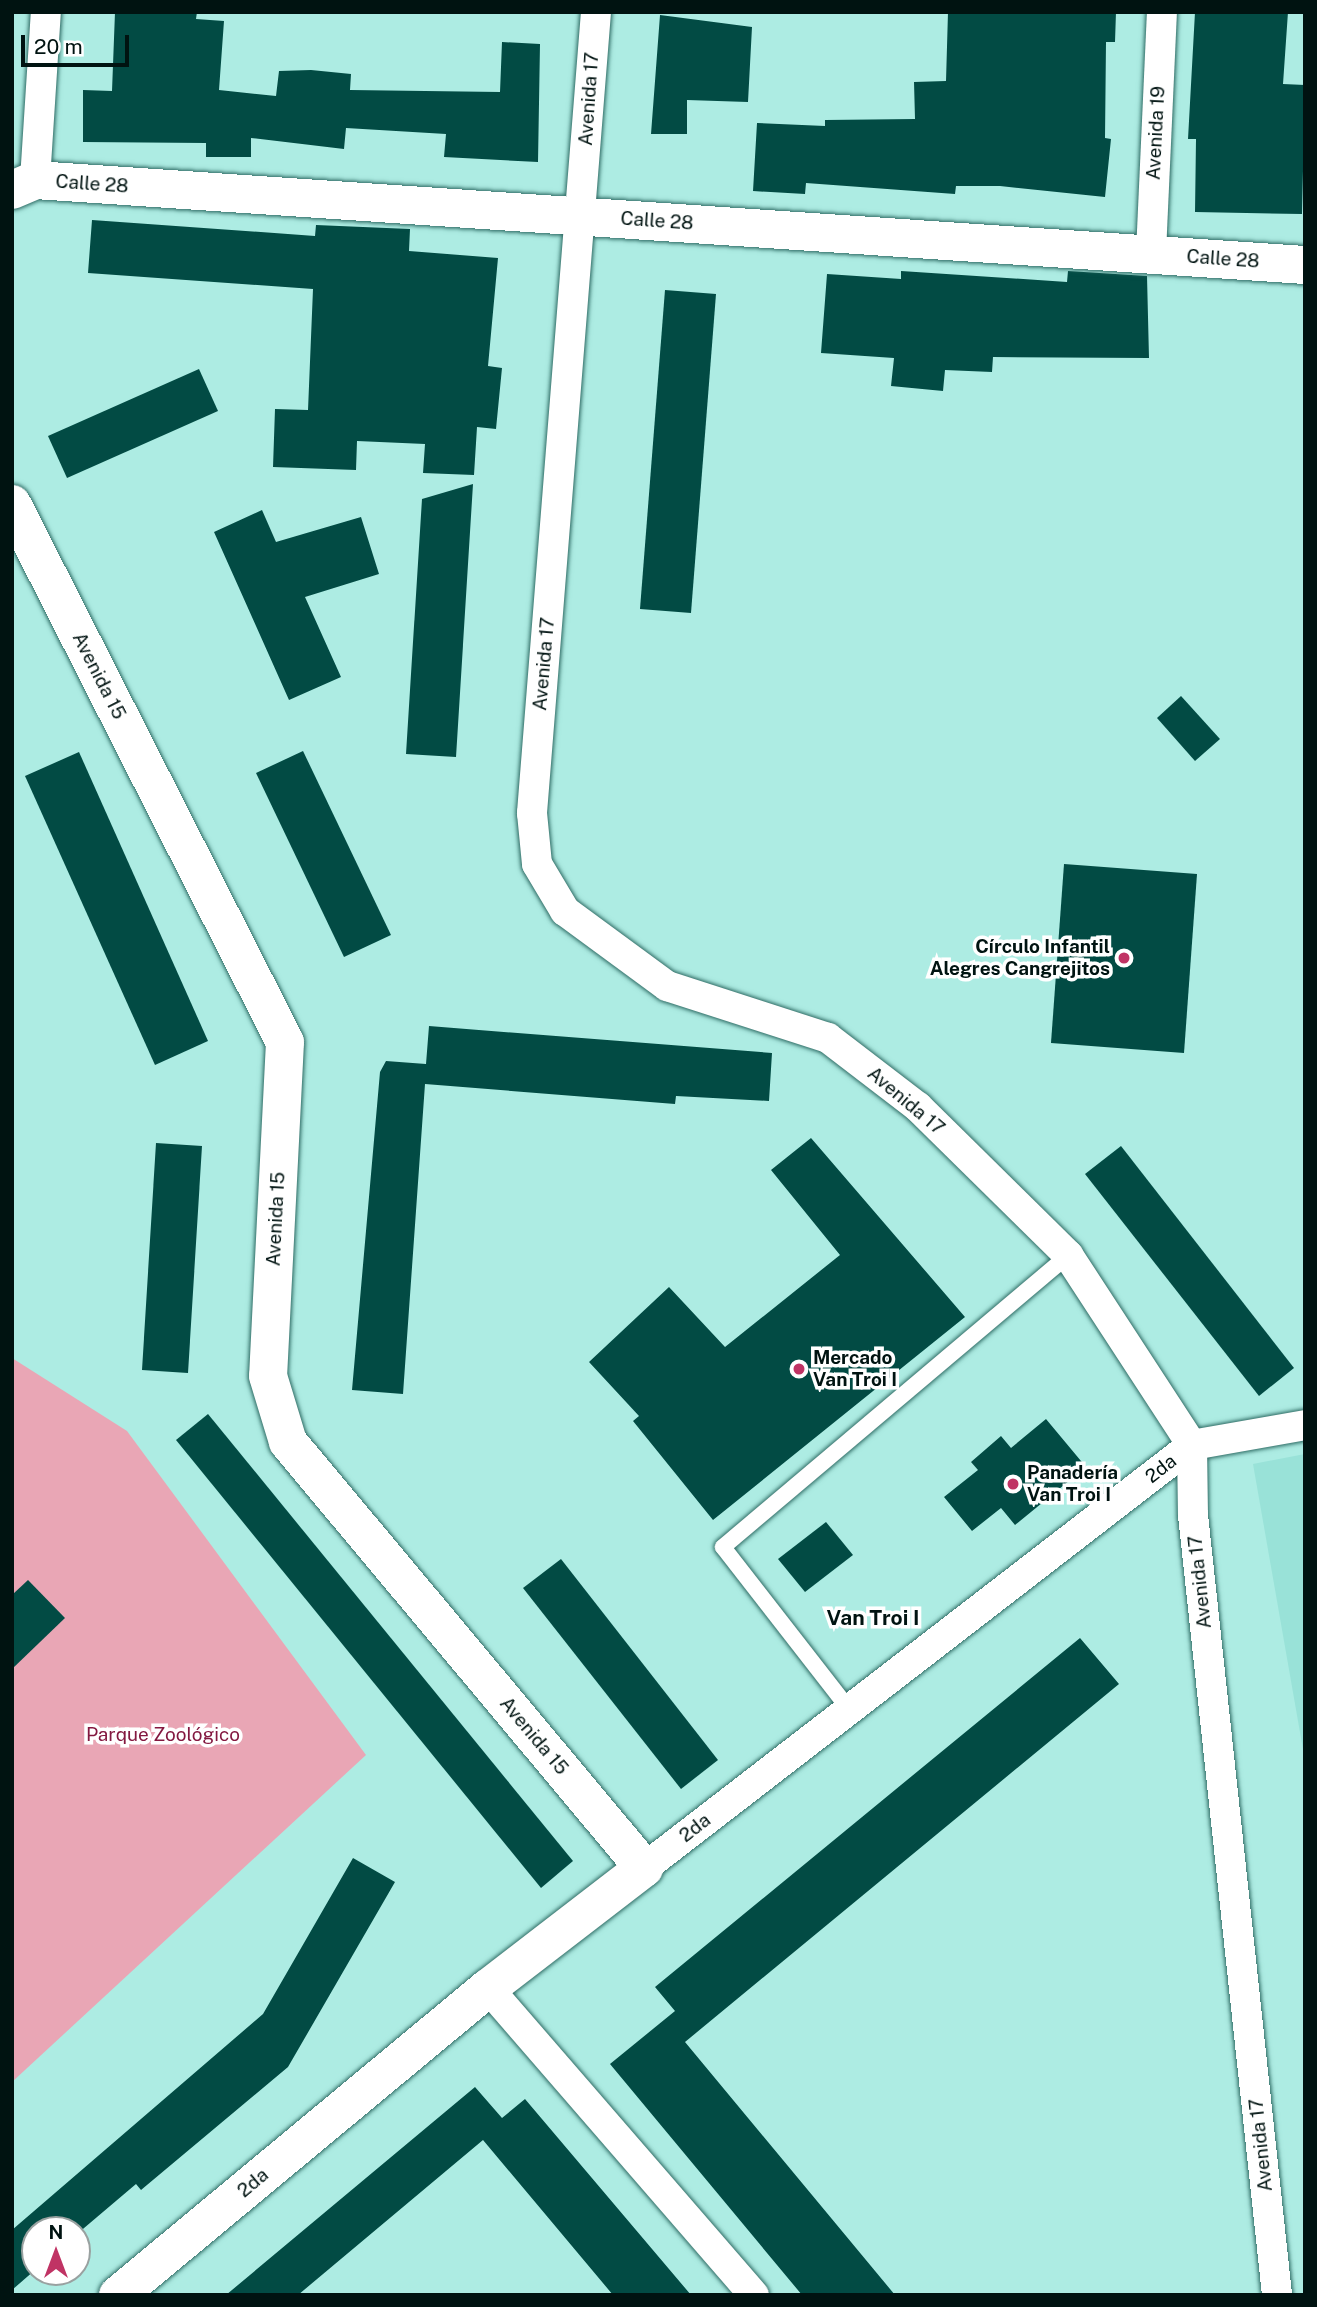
<!DOCTYPE html>
<html>
<head>
<meta charset="utf-8">
<style>
	body { margin:0 }
	#map { position:relative; width:1317px; height:2307px; overflow:hidden; background:#adece3; font-family:"Public Sans",sans-serif }
	div>[style] { position:absolute }
	[style*='--x'] { left:calc(var(--x)*1px); top:calc(var(--y)*1px); width:calc(var(--w)*1px); rotate:calc(var(--a)*1deg) }
	.built>* { inset:0; background:#99e2d8 }
	.green>* { inset:0; background:#e9a6b5 }
	.building>* { inset:0; background:#024b44 }
	.roads { filter:drop-shadow(0 0 2px #2f6c65) drop-shadow(0 0 2px #2f6c65) }
	.lane>* { height:16px; margin:-8px; padding:0 8px; transform-origin:8px; border-radius:8px; background:#fff }
	.street>* { height:30px; margin:-15px; padding:0 15px; transform-origin:15px; border-radius:15px; background:#fff }
	.secondary>* { height:38px; margin:-19px; padding:0 19px; transform-origin:19px; border-radius:19px; background:#fff }
	.dots>* { width:19px; height:19px; translate:-50% -50%; box-sizing:border-box; border:4px solid #fff; border-radius:50% }
	span { translate:-50% -50%; white-space:nowrap; text-align:center; line-height:1.15; -webkit-text-stroke:7px #fff; paint-order:stroke }
	.street-label { font-size:19px; color:#001311 }
	.poi-label { font-size:19px; color:#001311; font-weight:700 }
	.right { translate:-100% -50%; text-align:right }
	.left { translate:0 -50%; text-align:left }
	.park-label { font-size:19px; color:#831840 }
	.neighbourhood-label { font-size:21px; color:#001311; font-weight:700 }
	.frame { position:absolute; inset:0; border:14px solid #001311; pointer-events:none }
	.north { position:absolute; left:21px; top:2216px; width:70px; height:70px; box-sizing:border-box; background:#fff; border:2px solid #99a1a0; border-radius:50%; rotate:0deg; font-size:19px; font-weight:700; line-height:28px; text-align:center; color:#001311 }
	.north::after { content:''; display:block; margin:auto; width:24px; height:32px; background:#c03364; clip-path:polygon(50% 0,100% 100%,50% 72%,0 100%) }
	.scale { position:absolute; left:21px; top:35px; width:108px; height:32px; box-sizing:border-box; border:4px solid #001311; border-top:0; padding-left:9px; font-size:21px; line-height:24px; white-space:nowrap; color:#001311; -webkit-text-stroke:5px #fff; paint-order:stroke }
</style>
</head>
<body>
<div id="map">
	<div class="built">
		<i style="clip-path:polygon(1305px 1454px,1305px 1761px,1253px 1464px)"></i>
	</div>
	<div class="green">
		<i style="clip-path:polygon(12px 1358px,127px 1431px,366px 1755px,12px 2082px)"></i>
	</div>
	<div class="building">
		<i style="clip-path:polygon(115px 12px,197px 12px,196px 19px,224px 21px,219px 90px,276px 96px,279px 71px,311px 70px,351px 74px,350px 90px,500px 92px,502px 42px,540px 44px,538px 162px,444px 157px,446px 134px,346px 128px,344px 149px,251px 138px,251px 157px,206px 157px,206px 143px,83px 142px,83px 90px,112px 91px)"></i>
		<i style="clip-path:polygon(948px 12px,1116px 12px,1115px 42px,1106px 42px,1105px 138px,1111px 139px,1105px 197px,1000px 186px,956px 186px,955px 194px,806px 183px,805px 194px,753px 191px,757px 123px,825px 126px,825px 120px,915px 119px,914px 82px,946px 81px)"></i>
		<i style="clip-path:polygon(1195px 12px,1288px 12px,1283px 84px,1305px 85px,1302px 214px,1195px 212px,1196px 139px,1188px 139px)"></i>
		<i style="clip-path:polygon(660px 15px,752px 27px,748px 102px,687px 100px,687px 134px,651px 134px)"></i>
		<i style="clip-path:polygon(92px 220px,315px 236px,316px 225px,410px 229px,409px 251px,498px 258px,488px 366px,502px 368px,496px 429px,477px 427px,474px 475px,423px 473px,425px 444px,357px 441px,356px 470px,273px 467px,275px 409px,308px 410px,313px 289px,88px 273px)"></i>
		<i style="clip-path:polygon(901px 271px,1067px 282px,1068px 271px,1147px 276px,1149px 358px,993px 357px,992px 372px,945px 370px,943px 391px,891px 386px,894px 358px,821px 353px,827px 274px,901px 279px)"></i>
		<i style="clip-path:polygon(665px 290px,716px 294px,691px 613px,640px 609px)"></i>
		<i style="clip-path:polygon(199px 369px,218px 411px,67px 478px,48px 436px)"></i>
		<i style="clip-path:polygon(473px 484px,456px 757px,406px 754px,422px 499px)"></i>
		<i style="clip-path:polygon(262px 510px,276px 542px,361px 517px,379px 574px,305px 597px,341px 677px,289px 700px,214px 532px)"></i>
		<i style="clip-path:polygon(1181px 696px,1220px 739px,1195px 761px,1157px 718px)"></i>
		<i style="clip-path:polygon(303px 751px,391px 935px,344px 957px,256px 773px)"></i>
		<i style="clip-path:polygon(79px 752px,208px 1041px,155px 1065px,25px 776px)"></i>
		<i style="clip-path:polygon(1064px 864px,1197px 874px,1184px 1053px,1051px 1043px)"></i>
		<i style="clip-path:polygon(429px 1026px,772px 1053px,769px 1101px,676px 1096px,675px 1104px,425px 1084px,403px 1394px,352px 1390px,380px 1072px,386px 1061px,426px 1064px)"></i>
		<i style="clip-path:polygon(811px 1138px,965px 1317px,713px 1520px,633px 1421px,639px 1416px,589px 1362px,669px 1287px,725px 1347px,840px 1255px,771px 1170px)"></i>
		<i style="clip-path:polygon(156px 1143px,202px 1146px,188px 1373px,142px 1370px)"></i>
		<i style="clip-path:polygon(1121px 1146px,1294px 1368px,1259px 1396px,1085px 1174px)"></i>
		<i style="clip-path:polygon(208px 1414px,573px 1861px,541px 1888px,176px 1440px)"></i>
		<i style="clip-path:polygon(1046px 1419px,1086px 1467px,1015px 1525px,1001px 1508px,972px 1531px,944px 1497px,978px 1470px,971px 1462px,1001px 1436px,1011px 1448px)"></i>
		<i style="clip-path:polygon(826px 1522px,853px 1555px,805px 1592px,778px 1559px)"></i>
		<i style="clip-path:polygon(561px 1559px,718px 1760px,681px 1789px,523px 1588px)"></i>
		<i style="clip-path:polygon(28px 1580px,65px 1618px,12px 1669px,12px 1595px)"></i>
		<i style="clip-path:polygon(1080px 1638px,1119px 1684px,685px 2042px,895px 2295px,802px 2295px,610px 2064px,675px 2011px,655px 1987px)"></i>
		<i style="clip-path:polygon(353px 1858px,395px 1882px,288px 2067px,141px 2190px,136px 2184px,77px 2234px,35px 2230px,35px 2270px,12px 2290px,12px 2230px,263px 2014px)"></i>
		<i style="clip-path:polygon(475px 2087px,502px 2118px,525px 2099px,691px 2295px,613px 2295px,483px 2140px,298px 2295px,226px 2295px)"></i>
	</div>
	<div class="roads">
		<div class="lane">
			<i style="--x:849;--y:1709;--w:205;--a:-127.9"></i>
			<i style="--x:723;--y:1547;--w:452;--a:-40.2"></i>
		</div>
		<div class="street">
			<i style="--x:596;--y:12;--w:804;--a:94.57"></i>
			<i style="--x:532;--y:813;--w:51;--a:84.4"></i>
			<i style="--x:537;--y:864;--w:55;--a:59.2"></i>
			<i style="--x:565;--y:911;--w:127;--a:36.3"></i>
			<i style="--x:667;--y:986;--w:169;--a:17.9"></i>
			<i style="--x:828;--y:1038;--w:113;--a:37.5"></i>
			<i style="--x:918;--y:1107;--w:211;--a:44.6"></i>
			<i style="--x:1068;--y:1255;--w:227;--a:56.9"></i>
			<i style="--x:1192;--y:1445;--w:70;--a:89.2"></i>
			<i style="--x:1193;--y:1515;--w:785;--a:83.85"></i>
			<i style="--x:35;--y:180;--w:168;--a:-86.3"></i>
			<i style="--x:1151;--y:253;--w:241;--a:-87.4"></i>
			<i style="--x:644;--y:1868;--w:692;--a:-37.66"></i>
			<i style="--x:1192;--y:1445;--w:115;--a:-10"></i>
			<i style="--x:488;--y:1988;--w:406;--a:49.1"></i>
		</div>
		<div class="secondary">
			<i style="--x:12;--y:190;--w:25;--a:-23"></i>
			<i style="--x:35;--y:180;--w:1273;--a:3.83"></i>
			<i style="--x:12;--y:504;--w:603;--a:63.1"></i>
			<i style="--x:285;--y:1042;--w:334;--a:92.9"></i>
			<i style="--x:268;--y:1376;--w:69;--a:73.1"></i>
			<i style="--x:288;--y:1442;--w:555;--a:50.12"></i>
			<i style="--x:644;--y:1868;--w:197;--a:142.4"></i>
			<i style="--x:488;--y:1988;--w:481;--a:140.3"></i>
		</div>
	</div>
	<div class="dots">
		<i style="left:1124px;top:958px;background:#c03364"></i>
		<i style="left:799px;top:1369px;background:#c03364"></i>
		<i style="left:1013px;top:1484px;background:#c03364"></i>
	</div>
	<div class="street-label">
		<span style="left:589px;top:99px;rotate:-86deg">Avenida 17</span>
		<span style="left:1156px;top:133px;rotate:-87deg">Avenida 19</span>
		<span style="left:92px;top:184px;rotate:4deg">Calle 28</span>
		<span style="left:657px;top:221px;rotate:4deg">Calle 28</span>
		<span style="left:1223px;top:259px;rotate:4deg">Calle 28</span>
		<span style="left:544px;top:664px;rotate:-85deg">Avenida 17</span>
		<span style="left:99px;top:676px;rotate:63deg">Avenida 15</span>
		<span style="left:906px;top:1101px;rotate:40deg">Avenida 17</span>
		<span style="left:276px;top:1219px;rotate:-87deg">Avenida 15</span>
		<span style="left:1161px;top:1469px;rotate:-38deg">2da</span>
		<span style="left:1200px;top:1582px;rotate:-96deg">Avenida 17</span>
		<span style="left:534px;top:1736px;rotate:50deg">Avenida 15</span>
		<span style="left:695px;top:1828px;rotate:-38deg">2da</span>
		<span style="left:1261px;top:2145px;rotate:-96deg">Avenida 17</span>
		<span style="left:253px;top:2183px;rotate:-40deg">2da</span>
	</div>
	<div class="poi-label">
		<span class="right" style="left:1110px;top:958px">Círculo Infantil<br>Alegres Cangrejitos</span>
		<span class="left" style="left:813px;top:1369px">Mercado<br>Van Troi I</span>
		<span class="left" style="left:1027px;top:1484px">Panadería<br>Van Troi I</span>
	</div>
	<div class="park-label">
		<span style="left:163px;top:1735px">Parque Zoológico</span>
	</div>
	<div class="neighbourhood-label">
		<span style="left:873px;top:1618px">Van Troi I</span>
	</div>
	<div class="frame"></div>
	<div class="north">N</div>
	<div class="scale">20 m</div>
</div>
</body>
</html>
